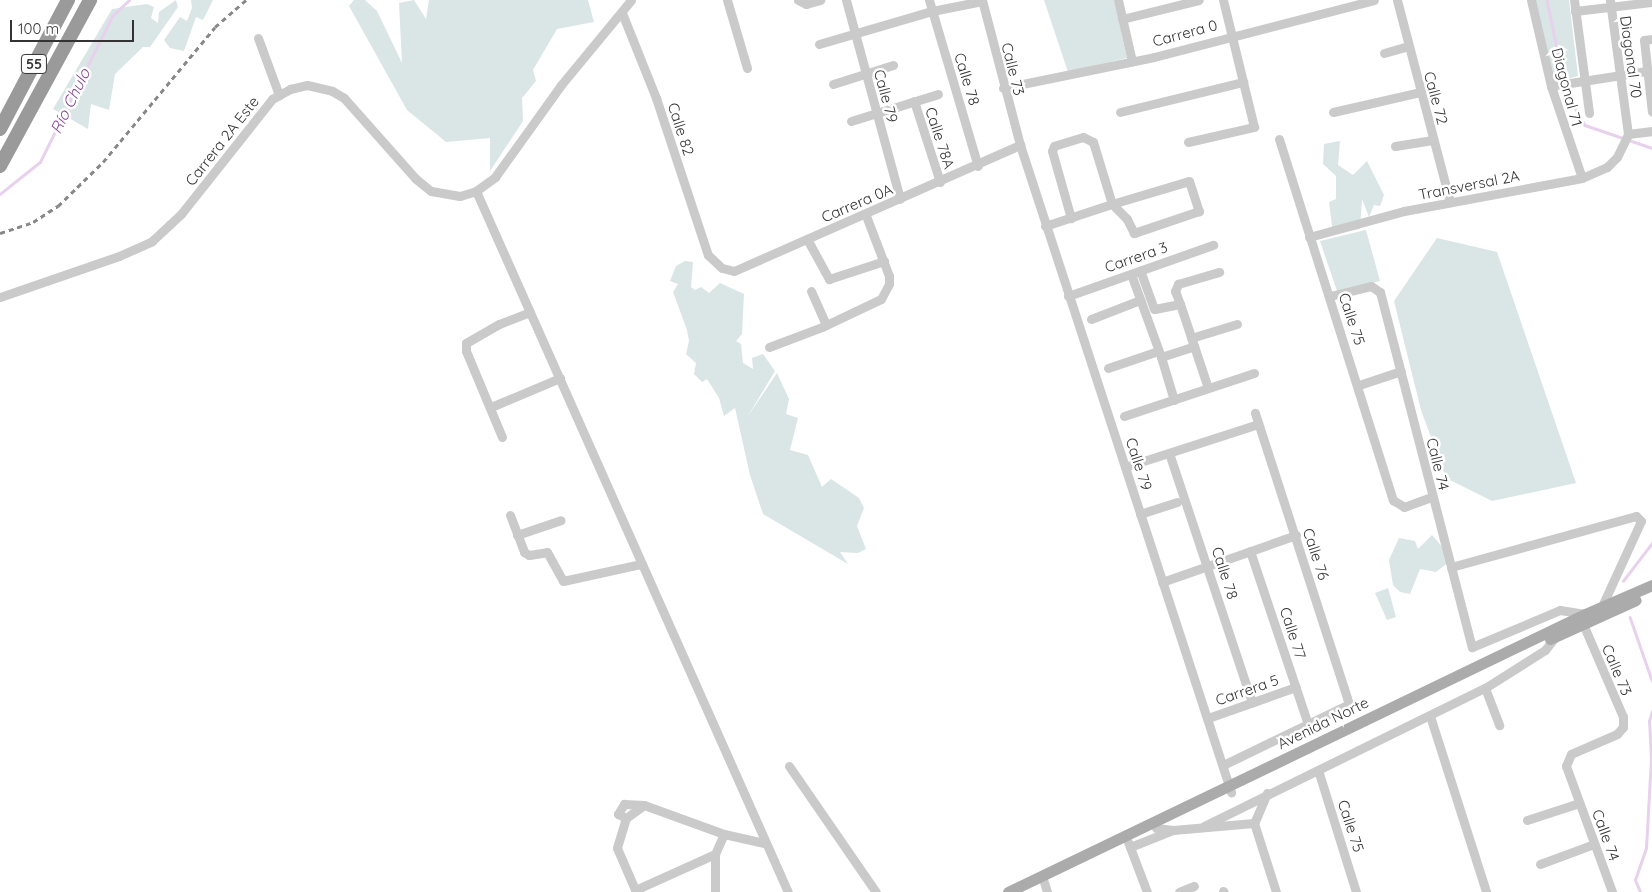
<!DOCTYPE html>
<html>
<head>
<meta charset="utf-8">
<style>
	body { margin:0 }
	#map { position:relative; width:1652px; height:892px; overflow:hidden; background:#fff; font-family:Quicksand,sans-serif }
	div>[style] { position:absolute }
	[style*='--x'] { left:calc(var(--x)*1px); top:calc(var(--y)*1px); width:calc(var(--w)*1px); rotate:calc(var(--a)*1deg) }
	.green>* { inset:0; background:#d9e6e5 }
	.stream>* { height:2.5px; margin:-1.25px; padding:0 1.25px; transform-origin:1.25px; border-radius:1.25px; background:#e7d1ec }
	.minor>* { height:9px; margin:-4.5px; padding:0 4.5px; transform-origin:4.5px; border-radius:4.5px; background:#cacaca }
	.major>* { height:11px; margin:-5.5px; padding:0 5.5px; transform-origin:5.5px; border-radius:5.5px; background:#ababab }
	.highway>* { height:14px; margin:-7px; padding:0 7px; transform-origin:7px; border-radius:7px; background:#9a9a9a }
	.rail>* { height:2.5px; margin-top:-1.25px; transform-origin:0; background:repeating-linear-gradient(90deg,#888 0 5px,transparent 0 9px) }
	span { translate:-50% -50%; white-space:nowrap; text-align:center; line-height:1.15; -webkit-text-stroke:5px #fff; paint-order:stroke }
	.shield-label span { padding:1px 4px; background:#fff; border:1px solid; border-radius:4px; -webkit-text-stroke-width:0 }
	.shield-label { font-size:14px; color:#333; font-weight:700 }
	.street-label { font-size:15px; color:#333 }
	.water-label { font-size:16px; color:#844492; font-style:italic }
	.scale { position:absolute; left:10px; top:20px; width:124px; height:22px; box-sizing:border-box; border:2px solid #333; border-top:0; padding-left:6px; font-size:15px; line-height:18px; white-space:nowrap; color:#333; -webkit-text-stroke:4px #fff; paint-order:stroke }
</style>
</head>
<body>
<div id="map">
	<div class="green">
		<i style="clip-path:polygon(176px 0,178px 7px,150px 47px,143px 47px,115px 74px,109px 110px,91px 104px,88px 129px,53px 109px,112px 9px,147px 4px,154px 7px,151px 18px,158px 23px,159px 12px)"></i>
		<i style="clip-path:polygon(191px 0,213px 0,203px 20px,196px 17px,184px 51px,170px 48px,164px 40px,180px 17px,187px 21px,192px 8px)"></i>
		<i style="clip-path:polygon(354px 0,365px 0,377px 11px,402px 63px,399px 3px,414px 0,426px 19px,429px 0,588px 0,594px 22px,557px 29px,533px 70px,536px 81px,522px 98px,523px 121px,490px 171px,490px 138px,446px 142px,407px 110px,349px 6px)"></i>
		<i style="clip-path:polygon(1044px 0,1114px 0,1127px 58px,1068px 72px)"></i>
		<i style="clip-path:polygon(1534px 0,1569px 0,1578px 76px,1552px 83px)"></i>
		<i style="clip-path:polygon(1340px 141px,1338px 165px,1353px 175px,1367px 161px,1384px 195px,1380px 206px,1374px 205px,1369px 217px,1362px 199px,1360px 229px,1333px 234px,1329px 202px,1336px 199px,1336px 176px,1323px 164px,1324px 144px)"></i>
		<i style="clip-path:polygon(1366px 230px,1380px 281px,1337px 291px,1320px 241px)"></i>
		<i style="clip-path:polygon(1437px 238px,1497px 252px,1576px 483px,1492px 501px,1446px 478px,1421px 410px,1394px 301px)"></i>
		<i style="clip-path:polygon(685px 261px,693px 262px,691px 287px,695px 290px,701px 287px,709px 293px,720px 283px,744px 294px,742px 334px,736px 341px,741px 344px,743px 363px,753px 369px,752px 358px,763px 354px,775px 371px,748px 416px,777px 373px,789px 399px,786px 414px,798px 418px,790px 450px,808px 455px,822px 487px,831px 479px,859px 498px,864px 508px,857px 526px,866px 549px,858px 553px,840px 552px,848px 564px,763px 514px,750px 475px,735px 408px,724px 416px,719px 398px,707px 379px,702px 382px,694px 374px,696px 363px,686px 354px,689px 341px,687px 330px,673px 292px,678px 284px,670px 281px,676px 266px)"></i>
		<i style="clip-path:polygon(1432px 535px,1445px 550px,1449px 562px,1436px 572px,1420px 569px,1410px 594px,1400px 592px,1393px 585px,1389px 560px,1399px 538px,1415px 541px,1418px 549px)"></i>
		<i style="clip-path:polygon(1388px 588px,1396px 617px,1387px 620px,1375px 593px)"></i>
	</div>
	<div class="stream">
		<i style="--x:1547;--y:0;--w:94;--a:78.3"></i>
		<i style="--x:1566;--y:92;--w:38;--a:60"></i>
		<i style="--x:1585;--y:125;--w:71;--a:18.9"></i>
		<i style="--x:0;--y:194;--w:51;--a:-38.7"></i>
		<i style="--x:40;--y:162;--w:163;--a:-63.7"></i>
		<i style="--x:112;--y:16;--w:23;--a:-43"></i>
		<i style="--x:1623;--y:581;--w:48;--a:-52.7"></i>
		<i style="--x:1630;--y:617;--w:67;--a:70.8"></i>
		<i style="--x:1640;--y:892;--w:13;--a:-113"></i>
		<i style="--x:1635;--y:880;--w:34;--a:-71"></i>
		<i style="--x:1646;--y:848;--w:90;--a:-86.8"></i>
		<i style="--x:1651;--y:758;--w:37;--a:-93"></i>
		<i style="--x:1649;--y:721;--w:10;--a:-73"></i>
	</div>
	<div class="minor">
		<i style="--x:727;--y:0;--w:71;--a:73.6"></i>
		<i style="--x:798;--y:0;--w:9;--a:27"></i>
		<i style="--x:806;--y:4;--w:15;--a:-16"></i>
		<i style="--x:846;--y:0;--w:206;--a:74.8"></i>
		<i style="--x:929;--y:0;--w:173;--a:73.6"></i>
		<i style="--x:982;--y:0;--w:150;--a:75.3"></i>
		<i style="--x:1020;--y:145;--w:681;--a:71.94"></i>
		<i style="--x:1118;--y:0;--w:63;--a:77.1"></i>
		<i style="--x:1397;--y:0;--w:209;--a:75.3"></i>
		<i style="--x:1531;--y:0;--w:88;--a:76.9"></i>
		<i style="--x:1551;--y:86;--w:97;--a:71.4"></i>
		<i style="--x:1574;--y:0;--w:114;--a:82.4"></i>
		<i style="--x:1575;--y:11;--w:78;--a:-6.7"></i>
		<i style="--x:622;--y:13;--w:92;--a:68.2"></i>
		<i style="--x:656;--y:98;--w:165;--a:71.7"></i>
		<i style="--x:708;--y:255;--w:19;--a:43"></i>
		<i style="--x:722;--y:268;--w:12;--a:14"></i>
		<i style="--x:734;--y:271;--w:313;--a:-23.8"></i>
		<i style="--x:1122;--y:19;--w:79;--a:-13.9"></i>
		<i style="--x:258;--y:38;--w:61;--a:69.8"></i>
		<i style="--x:1652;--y:39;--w:8;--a:173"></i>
		<i style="--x:1644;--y:40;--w:72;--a:83.7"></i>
		<i style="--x:819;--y:44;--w:118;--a:-16.3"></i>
		<i style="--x:932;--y:11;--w:51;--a:-11.3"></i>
		<i style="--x:1384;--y:53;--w:25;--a:-16"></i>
		<i style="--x:833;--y:84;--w:63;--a:-17.6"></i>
		<i style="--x:1551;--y:86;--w:97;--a:-8.9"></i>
		<i style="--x:1003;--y:88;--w:154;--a:-11.6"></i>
		<i style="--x:1154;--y:57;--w:227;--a:-14.5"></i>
		<i style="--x:914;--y:101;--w:85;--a:72.2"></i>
		<i style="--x:1120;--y:112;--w:127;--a:-13.7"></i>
		<i style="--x:1333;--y:112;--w:89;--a:-12.9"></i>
		<i style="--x:851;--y:121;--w:91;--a:-17.2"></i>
		<i style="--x:1628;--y:134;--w:24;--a:-7"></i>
		<i style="--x:1279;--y:139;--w:379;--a:72.5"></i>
		<i style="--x:1393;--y:500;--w:13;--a:32"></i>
		<i style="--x:1404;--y:507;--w:29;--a:-20"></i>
		<i style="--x:1188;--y:142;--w:68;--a:-12.8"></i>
		<i style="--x:1254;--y:127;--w:131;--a:-103.7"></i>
		<i style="--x:1395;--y:146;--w:38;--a:-9"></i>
		<i style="--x:476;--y:191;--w:767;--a:66.01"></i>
		<i style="--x:1045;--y:226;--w:71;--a:-18.2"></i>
		<i style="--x:1112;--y:204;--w:80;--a:-16.6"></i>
		<i style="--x:1189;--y:181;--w:32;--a:72"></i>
		<i style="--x:1199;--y:211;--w:69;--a:161.3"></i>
		<i style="--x:1134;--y:233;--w:16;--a:-117"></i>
		<i style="--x:1127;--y:219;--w:21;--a:-135"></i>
		<i style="--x:1112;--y:204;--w:65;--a:-107"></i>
		<i style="--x:1093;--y:142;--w:11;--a:-153"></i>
		<i style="--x:1083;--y:137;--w:30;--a:163"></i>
		<i style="--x:1054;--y:146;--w:5;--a:112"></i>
		<i style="--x:1052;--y:151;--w:70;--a:74.2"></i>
		<i style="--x:1309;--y:237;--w:98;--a:-15.3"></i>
		<i style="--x:1404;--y:211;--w:181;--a:-10.5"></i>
		<i style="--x:1582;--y:178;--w:27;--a:-24"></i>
		<i style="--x:1607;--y:167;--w:14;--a:-45"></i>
		<i style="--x:1617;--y:157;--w:25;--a:-64"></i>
		<i style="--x:1628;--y:134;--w:135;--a:-97.7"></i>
		<i style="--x:807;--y:239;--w:46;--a:61.2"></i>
		<i style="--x:829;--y:279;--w:58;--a:-18.1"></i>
		<i style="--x:1131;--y:274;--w:88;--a:70.1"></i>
		<i style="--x:1161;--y:357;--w:35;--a:-18"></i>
		<i style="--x:1194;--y:346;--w:44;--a:-108.4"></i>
		<i style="--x:1180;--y:304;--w:26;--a:169"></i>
		<i style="--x:1154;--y:309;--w:41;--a:-109.7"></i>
		<i style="--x:811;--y:291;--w:37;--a:66"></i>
		<i style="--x:1068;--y:296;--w:154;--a:-19.4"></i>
		<i style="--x:1330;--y:296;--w:42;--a:-13.7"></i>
		<i style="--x:1371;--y:286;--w:11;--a:34"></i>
		<i style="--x:1380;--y:292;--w:367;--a:75.5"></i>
		<i style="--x:1472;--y:647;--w:95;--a:-22.8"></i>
		<i style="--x:1560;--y:610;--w:25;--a:9"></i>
		<i style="--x:0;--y:297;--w:126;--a:-19"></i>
		<i style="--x:119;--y:256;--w:36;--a:-24"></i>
		<i style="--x:152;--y:241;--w:40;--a:-43"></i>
		<i style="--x:181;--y:214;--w:147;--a:-51.6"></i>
		<i style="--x:272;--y:99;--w:21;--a:-29"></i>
		<i style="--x:290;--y:89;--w:17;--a:-13"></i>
		<i style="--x:307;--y:85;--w:26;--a:13"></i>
		<i style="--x:332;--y:91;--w:14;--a:30"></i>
		<i style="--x:344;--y:98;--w:108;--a:48.4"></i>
		<i style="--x:416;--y:179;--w:19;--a:39"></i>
		<i style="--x:431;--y:191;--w:29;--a:10"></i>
		<i style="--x:460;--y:196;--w:17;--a:-17"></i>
		<i style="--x:476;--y:191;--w:24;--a:-36"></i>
		<i style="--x:495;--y:177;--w:113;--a:-54.3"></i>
		<i style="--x:561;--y:85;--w:110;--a:-50.5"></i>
		<i style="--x:1180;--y:304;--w:14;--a:-111"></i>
		<i style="--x:1175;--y:291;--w:8;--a:-67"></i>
		<i style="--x:1178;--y:284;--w:43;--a:-16.3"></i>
		<i style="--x:1091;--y:319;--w:53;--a:-21.2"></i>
		<i style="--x:1191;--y:338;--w:48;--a:-16.9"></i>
		<i style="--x:1194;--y:346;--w:44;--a:71.6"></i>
		<i style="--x:769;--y:347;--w:57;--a:-20.7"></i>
		<i style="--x:822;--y:327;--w:65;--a:-25.4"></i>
		<i style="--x:881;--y:299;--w:17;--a:-62"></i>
		<i style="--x:889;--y:284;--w:8;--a:-90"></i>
		<i style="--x:889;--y:276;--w:67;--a:-110.9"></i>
		<i style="--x:1161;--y:357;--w:45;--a:73.2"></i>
		<i style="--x:1108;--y:368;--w:53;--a:-18.8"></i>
		<i style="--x:1359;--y:385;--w:44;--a:-18.4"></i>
		<i style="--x:491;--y:407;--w:75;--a:-22.8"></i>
		<i style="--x:1124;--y:416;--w:137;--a:-18.3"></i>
		<i style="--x:502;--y:437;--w:93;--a:-112.7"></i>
		<i style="--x:466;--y:351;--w:8;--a:-90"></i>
		<i style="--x:466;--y:343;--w:38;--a:-30"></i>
		<i style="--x:499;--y:324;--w:33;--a:-21"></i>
		<i style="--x:1169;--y:453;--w:263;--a:71.6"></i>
		<i style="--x:1125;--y:467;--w:140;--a:-17.9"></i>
		<i style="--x:1140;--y:514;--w:39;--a:-18"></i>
		<i style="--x:510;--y:515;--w:40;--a:69"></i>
		<i style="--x:524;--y:552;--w:6;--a:31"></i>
		<i style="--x:529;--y:555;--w:18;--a:-9"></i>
		<i style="--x:547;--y:552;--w:33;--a:61"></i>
		<i style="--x:563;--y:581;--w:79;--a:-12.4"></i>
		<i style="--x:517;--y:535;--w:46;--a:-18.8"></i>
		<i style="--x:1250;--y:551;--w:182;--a:71.5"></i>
		<i style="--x:1451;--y:567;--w:192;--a:-15.4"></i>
		<i style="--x:1636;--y:516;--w:7;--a:45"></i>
		<i style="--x:1641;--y:521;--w:94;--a:114.6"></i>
		<i style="--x:1162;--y:582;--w:142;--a:-19.3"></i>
		<i style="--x:1583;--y:624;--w:101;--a:66.7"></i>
		<i style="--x:1623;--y:717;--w:10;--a:90"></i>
		<i style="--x:1623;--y:727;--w:9;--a:131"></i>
		<i style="--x:1617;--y:734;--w:50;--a:156.5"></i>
		<i style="--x:1571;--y:754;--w:13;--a:113"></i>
		<i style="--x:1566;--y:766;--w:134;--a:69.9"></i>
		<i style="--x:1485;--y:688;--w:40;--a:69"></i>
		<i style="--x:1430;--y:716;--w:185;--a:72.3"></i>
		<i style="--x:1208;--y:718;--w:93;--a:-19.4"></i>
		<i style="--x:1223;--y:765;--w:140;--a:-25.8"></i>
		<i style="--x:1349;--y:704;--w:306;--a:-107.9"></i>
		<i style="--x:789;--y:766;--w:153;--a:55.4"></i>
		<i style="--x:1318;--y:770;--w:128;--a:72.7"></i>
		<i style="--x:1267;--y:793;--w:33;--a:113"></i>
		<i style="--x:1254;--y:823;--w:72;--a:72.3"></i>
		<i style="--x:644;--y:805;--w:22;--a:144"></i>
		<i style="--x:626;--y:818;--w:9;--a:-153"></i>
		<i style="--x:618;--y:814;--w:12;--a:-59"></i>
		<i style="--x:624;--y:804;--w:20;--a:3"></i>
		<i style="--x:644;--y:805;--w:85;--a:19.9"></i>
		<i style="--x:724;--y:834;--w:41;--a:12.7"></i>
		<i style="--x:626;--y:818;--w:31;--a:107"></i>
		<i style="--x:617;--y:848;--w:48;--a:66.6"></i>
		<i style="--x:1527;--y:820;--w:55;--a:-18.1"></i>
		<i style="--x:1204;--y:826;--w:313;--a:-26.2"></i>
		<i style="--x:1485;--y:688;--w:71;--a:-32.3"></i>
		<i style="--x:1545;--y:650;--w:18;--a:-52"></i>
		<i style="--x:1156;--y:828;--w:17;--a:7"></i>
		<i style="--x:1173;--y:830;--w:81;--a:-4.9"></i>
		<i style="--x:1128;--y:842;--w:53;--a:69.2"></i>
		<i style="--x:1130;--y:847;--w:46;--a:-21.6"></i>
		<i style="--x:1540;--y:864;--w:58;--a:-20.3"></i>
		<i style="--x:1044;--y:882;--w:10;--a:73"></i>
		<i style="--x:635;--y:890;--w:88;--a:-24.2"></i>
		<i style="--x:1223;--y:891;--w:1;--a:45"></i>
		<i style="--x:715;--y:892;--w:38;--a:-90"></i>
		<i style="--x:715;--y:854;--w:22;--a:-66"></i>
		<i style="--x:1179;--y:892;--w:16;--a:-22"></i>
	</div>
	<div class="major">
		<i style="--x:1550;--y:639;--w:94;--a:-24.4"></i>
		<i style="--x:1008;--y:892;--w:640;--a:-25.72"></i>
		<i style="--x:1585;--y:614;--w:73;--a:-23.4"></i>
	</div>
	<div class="highway">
		<i style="--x:0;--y:129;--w:146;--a:-62.2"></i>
		<i style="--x:0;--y:166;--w:189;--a:-61.5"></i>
	</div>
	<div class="rail">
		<i style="--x:0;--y:233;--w:35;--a:-18"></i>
		<i style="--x:33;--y:222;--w:30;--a:-33"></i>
		<i style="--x:58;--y:206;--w:63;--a:-44.4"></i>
		<i style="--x:103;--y:162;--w:175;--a:-50.3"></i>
		<i style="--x:215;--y:27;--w:41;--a:-41.1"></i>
	</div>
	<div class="shield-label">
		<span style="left:34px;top:64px">55</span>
	</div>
	<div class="street-label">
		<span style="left:1185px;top:33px;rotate:-15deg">Carrera 0</span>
		<span style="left:1631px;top:57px;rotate:82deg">Diagonal 70</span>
		<span style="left:1013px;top:69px;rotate:76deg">Calle 73</span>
		<span style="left:967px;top:79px;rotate:73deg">Calle 78</span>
		<span style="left:1567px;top:87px;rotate:75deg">Diagonal 71</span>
		<span style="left:886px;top:96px;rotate:75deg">Calle 79</span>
		<span style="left:1436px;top:98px;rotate:75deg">Calle 72</span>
		<span style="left:681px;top:129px;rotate:72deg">Calle 82</span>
		<span style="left:940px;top:138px;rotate:72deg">Calle 78A</span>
		<span style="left:222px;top:141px;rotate:-52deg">Carrera 2A Este</span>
		<span style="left:1469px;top:185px;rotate:-11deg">Transversal 2A</span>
		<span style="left:857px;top:203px;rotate:-23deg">Carrera 0A</span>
		<span style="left:1136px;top:257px;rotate:-19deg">Carrera 3</span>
		<span style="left:1352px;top:319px;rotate:72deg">Calle 75</span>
		<span style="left:1139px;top:464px;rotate:72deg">Calle 79</span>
		<span style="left:1438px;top:464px;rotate:76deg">Calle 74</span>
		<span style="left:1316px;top:554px;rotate:72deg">Calle 76</span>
		<span style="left:1225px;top:573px;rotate:72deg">Calle 78</span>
		<span style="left:1293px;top:633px;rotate:72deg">Calle 77</span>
		<span style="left:1617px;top:670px;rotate:67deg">Calle 73</span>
		<span style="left:1247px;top:690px;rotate:-19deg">Carrera 5</span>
		<span style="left:1323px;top:723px;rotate:-26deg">Avenida Norte</span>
		<span style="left:1351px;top:826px;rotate:72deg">Calle 75</span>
		<span style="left:1606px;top:835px;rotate:70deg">Calle 74</span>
	</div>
	<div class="water-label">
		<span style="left:70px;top:101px;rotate:-64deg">Río Chulo</span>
	</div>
	<div class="scale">100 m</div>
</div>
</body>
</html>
